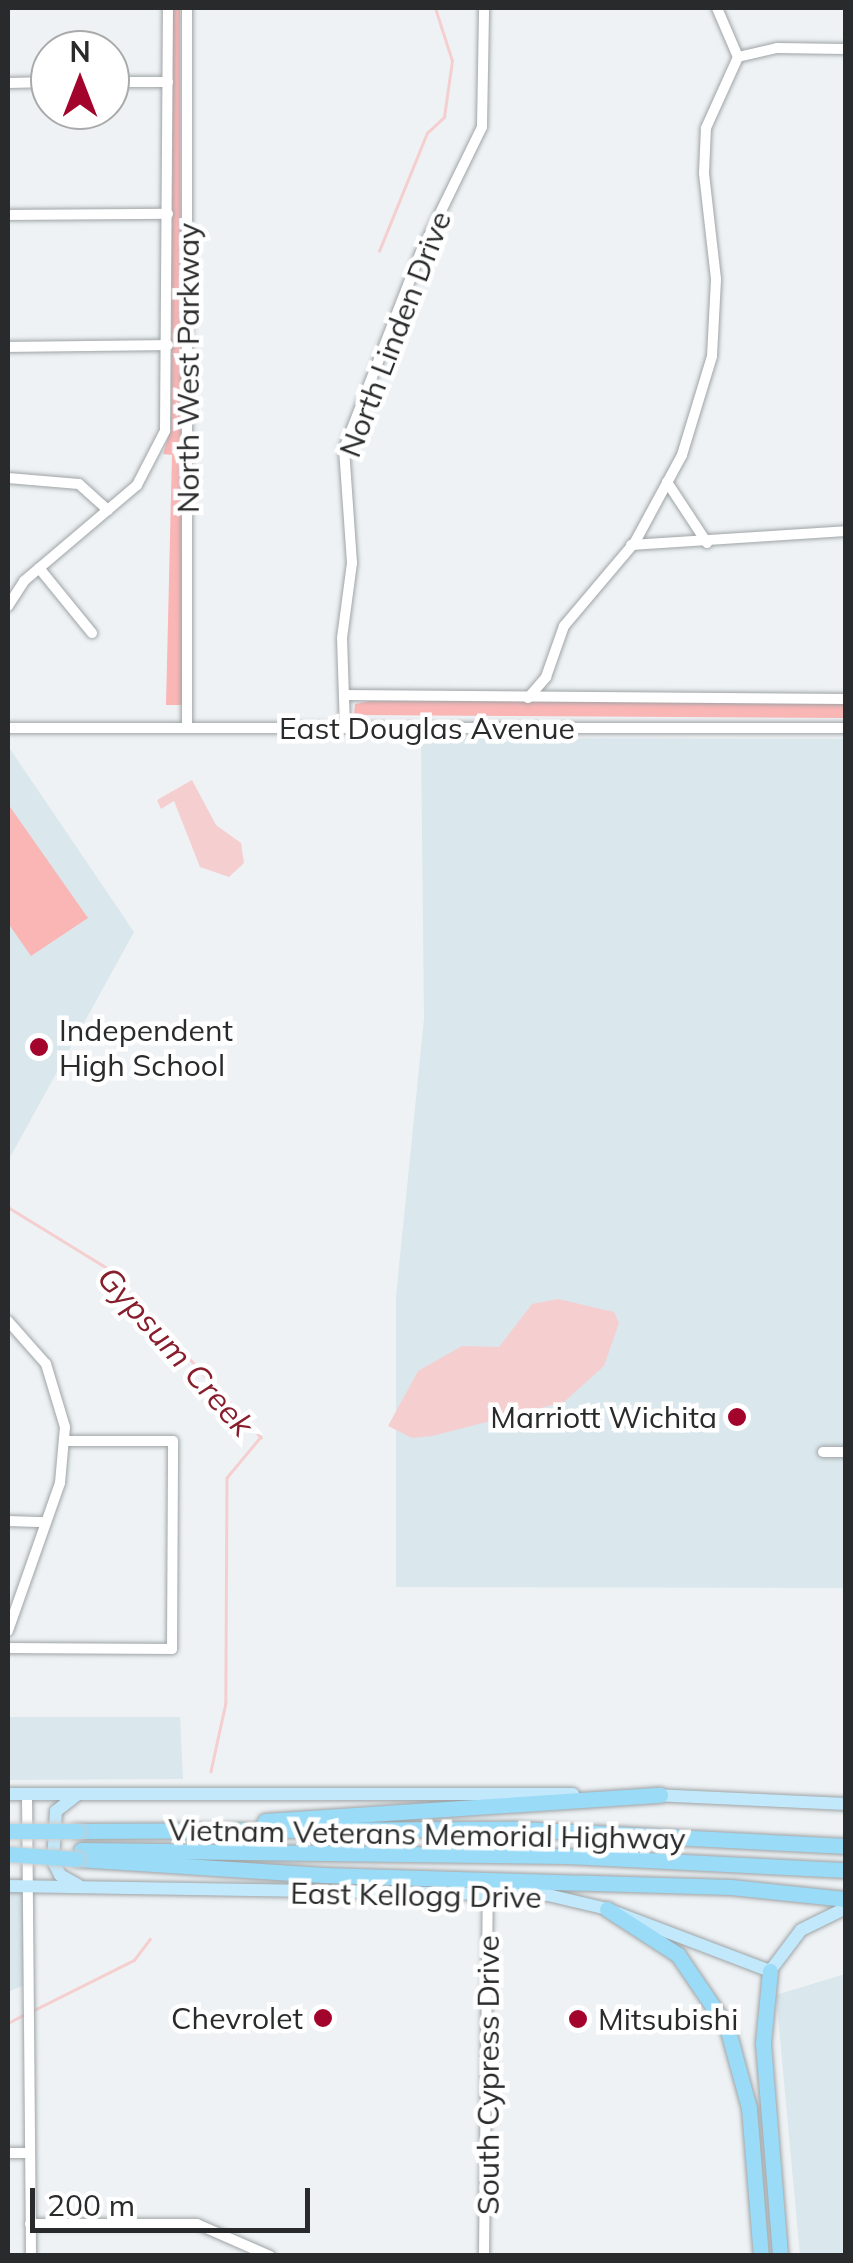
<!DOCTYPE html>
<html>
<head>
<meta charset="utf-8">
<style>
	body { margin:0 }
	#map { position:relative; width:853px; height:2263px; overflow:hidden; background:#eef2f5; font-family:Mulish,sans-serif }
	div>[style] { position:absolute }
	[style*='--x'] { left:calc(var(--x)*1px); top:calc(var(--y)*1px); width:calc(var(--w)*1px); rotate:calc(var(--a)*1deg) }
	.built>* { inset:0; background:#dae7ed }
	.green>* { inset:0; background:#fab5b5 }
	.water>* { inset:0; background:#f5cfcf }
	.stream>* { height:2.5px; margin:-1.25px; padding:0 1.25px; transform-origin:1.25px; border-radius:1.25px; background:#f5cfcf }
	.roads { filter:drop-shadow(0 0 2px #9fa4a6) drop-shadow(0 0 2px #9fa4a6) }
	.minor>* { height:10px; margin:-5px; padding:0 5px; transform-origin:5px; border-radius:5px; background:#fff }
	.major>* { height:12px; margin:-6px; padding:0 6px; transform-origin:6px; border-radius:6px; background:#c2e9fb }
	.highway>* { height:15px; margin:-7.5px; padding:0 7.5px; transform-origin:7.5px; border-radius:7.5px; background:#9adbf8 }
	.bridges { filter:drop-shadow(0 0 2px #ccc) drop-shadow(0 0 2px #ccc) }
	.highway-bridge>* { height:15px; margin:-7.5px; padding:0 7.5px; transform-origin:7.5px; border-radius:7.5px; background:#9adbf8 }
	.dots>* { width:28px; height:28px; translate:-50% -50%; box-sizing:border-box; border:5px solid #fff; border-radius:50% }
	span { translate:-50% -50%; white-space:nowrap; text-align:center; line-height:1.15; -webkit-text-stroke:9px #fff; paint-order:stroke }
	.street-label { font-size:30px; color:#292a2b }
	.poi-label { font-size:30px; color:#292a2b }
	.left { translate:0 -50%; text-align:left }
	.right { translate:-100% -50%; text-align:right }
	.water-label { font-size:32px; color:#871e2c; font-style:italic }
	.frame { position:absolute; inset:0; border:10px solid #292a2b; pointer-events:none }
	.north { position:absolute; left:30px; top:30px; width:100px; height:100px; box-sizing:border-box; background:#fff; border:2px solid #a9aaaa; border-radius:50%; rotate:0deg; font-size:28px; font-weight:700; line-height:40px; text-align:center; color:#292a2b }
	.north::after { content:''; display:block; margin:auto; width:35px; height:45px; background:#a3042c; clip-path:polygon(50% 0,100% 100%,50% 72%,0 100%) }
	.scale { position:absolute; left:30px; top:2188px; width:280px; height:45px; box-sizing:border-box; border:5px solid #292a2b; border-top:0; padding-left:12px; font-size:30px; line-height:35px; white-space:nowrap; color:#292a2b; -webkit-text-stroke:8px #fff; paint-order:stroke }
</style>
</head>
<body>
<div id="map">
	<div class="built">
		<i style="clip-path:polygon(421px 738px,845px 739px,845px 1588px,396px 1587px,396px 1296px,424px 1019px)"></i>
		<i style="clip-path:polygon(8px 746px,134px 932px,8px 1161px)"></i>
		<i style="clip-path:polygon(8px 1717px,180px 1717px,183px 1779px,8px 1780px)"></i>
		<i style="clip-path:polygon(8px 1891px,30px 1891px,31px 1982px,8px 1992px)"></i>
		<i style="clip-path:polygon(845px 1974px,845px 2255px,800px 2255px,776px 1995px)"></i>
	</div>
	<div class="green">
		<i style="clip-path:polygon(173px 8px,180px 8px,182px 705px,166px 705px,172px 455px,163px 454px,171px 429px)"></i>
		<i style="clip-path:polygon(370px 701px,846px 702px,845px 718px,354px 715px,355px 704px)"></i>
		<i style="clip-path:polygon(8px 804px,88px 918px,31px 956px,8px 923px)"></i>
	</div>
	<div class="water">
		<i style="clip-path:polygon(192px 780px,216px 825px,241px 843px,244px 863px,229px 877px,200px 867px,174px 801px,161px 809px,157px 800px)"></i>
		<i style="clip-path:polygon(558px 1299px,614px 1312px,619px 1323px,604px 1366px,564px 1402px,432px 1436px,412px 1438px,388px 1426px,418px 1371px,462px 1346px,499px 1347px,532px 1304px)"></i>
	</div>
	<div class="stream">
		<i style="--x:379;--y:251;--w:127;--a:-67.9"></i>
		<i style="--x:427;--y:133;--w:23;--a:-43"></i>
		<i style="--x:444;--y:117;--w:57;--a:-81.9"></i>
		<i style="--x:452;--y:61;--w:56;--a:-107.8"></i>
		<i style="--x:8;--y:1207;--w:116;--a:31.6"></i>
		<i style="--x:107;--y:1268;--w:229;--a:47.7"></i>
		<i style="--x:261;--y:1437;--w:53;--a:129.7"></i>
		<i style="--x:227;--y:1478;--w:225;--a:90.3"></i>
		<i style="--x:226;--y:1703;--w:70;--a:102.4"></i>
		<i style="--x:34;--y:2010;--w:112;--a:-26.6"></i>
		<i style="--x:134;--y:1960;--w:26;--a:-53"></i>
		<i style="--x:8;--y:2023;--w:21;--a:-28"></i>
	</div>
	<div class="roads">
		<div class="minor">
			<i style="--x:717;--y:8;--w:53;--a:66.8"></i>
			<i style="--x:738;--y:57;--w:40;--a:-13"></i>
			<i style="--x:777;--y:48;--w:69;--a:0.8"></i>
			<i style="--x:110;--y:82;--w:58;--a:0"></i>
			<i style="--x:8;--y:83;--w:42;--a:-1.4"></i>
			<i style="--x:8;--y:215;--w:160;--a:-0.4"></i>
			<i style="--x:8;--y:347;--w:160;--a:-0.7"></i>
			<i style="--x:8;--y:478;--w:71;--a:4.8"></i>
			<i style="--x:79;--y:484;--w:39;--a:42"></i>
			<i style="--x:667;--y:482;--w:73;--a:56.7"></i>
			<i style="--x:631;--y:545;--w:215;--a:-3.7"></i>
			<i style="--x:39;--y:568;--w:84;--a:50.8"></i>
			<i style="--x:8;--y:606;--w:30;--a:-57"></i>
			<i style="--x:24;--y:581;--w:148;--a:-40.3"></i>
			<i style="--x:137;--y:485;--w:61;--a:-62.6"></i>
			<i style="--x:165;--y:431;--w:423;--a:-89.6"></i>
			<i style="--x:344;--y:695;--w:502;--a:0.46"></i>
			<i style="--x:528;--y:698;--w:28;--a:-49"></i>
			<i style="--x:546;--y:677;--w:54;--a:-70.6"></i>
			<i style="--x:564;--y:626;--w:110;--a:-49.8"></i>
			<i style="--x:635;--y:542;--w:99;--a:-61.6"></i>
			<i style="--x:682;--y:455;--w:103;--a:-73.1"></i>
			<i style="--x:712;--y:356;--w:77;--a:-87"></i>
			<i style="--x:716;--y:279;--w:107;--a:-96.5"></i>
			<i style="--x:704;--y:173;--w:45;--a:-87.5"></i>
			<i style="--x:706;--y:128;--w:78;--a:-65.7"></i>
			<i style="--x:8;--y:728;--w:838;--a:0"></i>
			<i style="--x:187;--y:728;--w:720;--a:-90"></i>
			<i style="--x:345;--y:728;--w:90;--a:-91.9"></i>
			<i style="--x:342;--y:638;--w:76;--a:-82.4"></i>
			<i style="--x:352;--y:563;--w:114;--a:-94"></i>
			<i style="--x:344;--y:449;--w:212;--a:-68.7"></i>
			<i style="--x:421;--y:252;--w:139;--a:-64"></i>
			<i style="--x:482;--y:127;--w:119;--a:-89"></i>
			<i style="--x:8;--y:1321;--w:57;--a:48.5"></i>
			<i style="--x:46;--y:1364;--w:66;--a:73.2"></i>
			<i style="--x:65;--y:1427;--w:56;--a:95.1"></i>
			<i style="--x:60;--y:1483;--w:157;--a:109.4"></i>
			<i style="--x:823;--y:1452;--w:23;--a:0"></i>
			<i style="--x:8;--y:1521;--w:38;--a:2"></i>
			<i style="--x:8;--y:1648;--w:164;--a:0.3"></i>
			<i style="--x:172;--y:1649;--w:208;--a:-89.7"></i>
			<i style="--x:173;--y:1441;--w:108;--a:180"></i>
			<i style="--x:27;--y:1793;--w:463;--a:89.5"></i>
			<i style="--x:8;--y:2153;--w:21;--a:0"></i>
			<i style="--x:30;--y:2224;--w:167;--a:0"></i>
			<i style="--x:197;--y:2224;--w:80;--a:23.7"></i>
			<i style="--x:484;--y:2256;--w:362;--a:-89.4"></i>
		</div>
		<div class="major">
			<i style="--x:8;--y:1794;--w:565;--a:0"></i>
			<i style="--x:78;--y:1794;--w:28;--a:142"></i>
			<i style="--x:56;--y:1811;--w:50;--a:93.4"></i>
			<i style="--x:53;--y:1861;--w:16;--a:63"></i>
			<i style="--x:60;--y:1875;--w:21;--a:29"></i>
			<i style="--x:653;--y:1795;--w:193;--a:2.7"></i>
			<i style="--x:8;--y:1886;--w:540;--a:0.95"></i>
			<i style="--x:548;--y:1895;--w:61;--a:13.3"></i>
			<i style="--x:607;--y:1909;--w:174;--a:20.8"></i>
			<i style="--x:770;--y:1971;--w:51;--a:-52.9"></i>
			<i style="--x:801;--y:1930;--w:50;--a:-26.1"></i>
		</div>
		<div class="highway">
			<i style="--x:265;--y:1821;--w:396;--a:-3.8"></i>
			<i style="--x:77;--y:1831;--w:442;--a:-0.3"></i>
			<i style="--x:519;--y:1829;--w:327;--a:3"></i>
			<i style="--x:81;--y:1850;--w:486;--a:0.7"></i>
			<i style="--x:567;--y:1856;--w:279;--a:2.9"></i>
			<i style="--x:77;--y:1859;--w:247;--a:3.7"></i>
			<i style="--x:323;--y:1875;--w:408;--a:1.7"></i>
			<i style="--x:731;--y:1887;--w:116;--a:6"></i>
			<i style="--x:607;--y:1909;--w:85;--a:32.9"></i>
			<i style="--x:678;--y:1955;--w:87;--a:55.8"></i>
			<i style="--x:727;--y:2027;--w:84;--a:74.8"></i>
			<i style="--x:749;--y:2108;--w:148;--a:85.4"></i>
			<i style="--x:770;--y:1971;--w:72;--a:95.6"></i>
			<i style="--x:763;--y:2043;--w:214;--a:85.4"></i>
		</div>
	</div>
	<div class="bridges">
		<div class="highway-bridge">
			<i style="--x:8;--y:1831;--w:69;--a:0"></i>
			<i style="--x:8;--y:1854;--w:69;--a:4.1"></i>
		</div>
	</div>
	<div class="dots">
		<i style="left:39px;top:1047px;background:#a3042c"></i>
		<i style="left:737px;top:1417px;background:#a3042c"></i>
		<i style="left:323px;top:2018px;background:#a3042c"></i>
		<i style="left:578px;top:2019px;background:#a3042c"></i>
	</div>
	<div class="street-label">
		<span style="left:395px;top:334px;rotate:-69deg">North Linden Drive</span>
		<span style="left:188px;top:368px;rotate:-90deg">North West Parkway</span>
		<span style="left:427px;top:728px">East Douglas Avenue</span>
		<span style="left:427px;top:1834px;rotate:1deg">Vietnam Veterans Memorial Highway</span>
		<span style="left:416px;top:1895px;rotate:1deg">East Kellogg Drive</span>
		<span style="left:488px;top:2075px;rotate:-90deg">South Cypress Drive</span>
	</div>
	<div class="poi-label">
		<span class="left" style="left:59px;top:1047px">Independent<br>High School</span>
		<span class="right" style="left:717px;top:1417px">Marriott Wichita</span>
		<span class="right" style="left:303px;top:2018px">Chevrolet</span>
		<span class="left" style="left:598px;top:2019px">Mitsubishi</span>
	</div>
	<div class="water-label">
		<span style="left:176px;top:1351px;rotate:48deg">Gypsum Creek</span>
	</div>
	<div class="frame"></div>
	<div class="north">N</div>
	<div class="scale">200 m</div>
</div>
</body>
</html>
